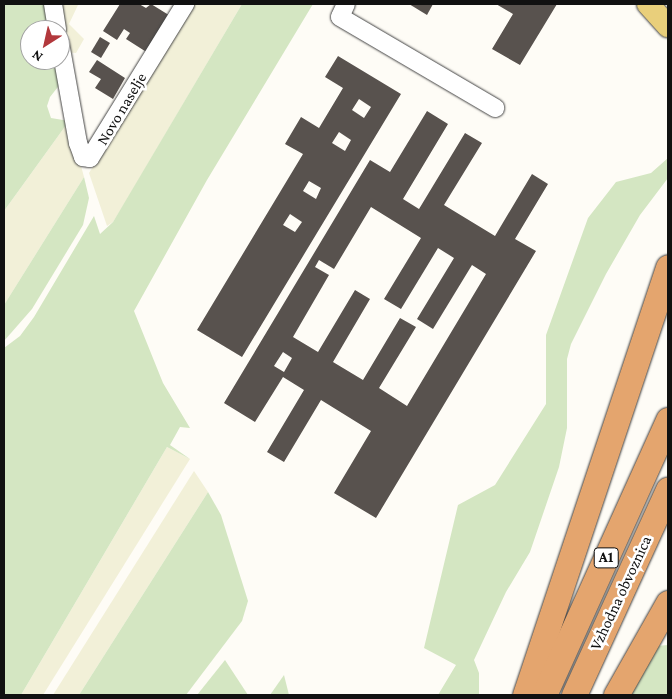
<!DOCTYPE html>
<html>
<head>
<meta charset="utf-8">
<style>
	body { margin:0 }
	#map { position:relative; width:672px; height:699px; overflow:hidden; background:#fefcf6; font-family:"Crimson Pro",serif }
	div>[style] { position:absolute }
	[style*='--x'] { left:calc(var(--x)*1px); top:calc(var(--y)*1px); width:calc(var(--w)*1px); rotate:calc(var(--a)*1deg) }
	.farmland>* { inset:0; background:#f2f0d8 }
	.green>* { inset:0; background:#d4e6c2 }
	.building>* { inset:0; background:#58524e }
	.roads { filter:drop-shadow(0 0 1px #444) drop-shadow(0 0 1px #444) }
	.minor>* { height:18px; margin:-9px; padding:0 9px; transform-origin:9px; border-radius:9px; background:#fff }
	.major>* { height:22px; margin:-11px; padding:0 11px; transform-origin:11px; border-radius:11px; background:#e9cf7b }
	.highway>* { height:25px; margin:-12.5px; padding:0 12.5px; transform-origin:12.5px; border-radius:12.5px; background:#e4a56e }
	span { translate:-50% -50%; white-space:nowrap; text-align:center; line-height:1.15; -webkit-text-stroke:5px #fff; paint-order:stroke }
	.shield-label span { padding:1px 4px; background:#fff; border:1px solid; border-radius:4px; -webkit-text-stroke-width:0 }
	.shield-label { font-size:15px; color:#111; font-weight:700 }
	.street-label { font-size:16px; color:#111 }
	.frame { position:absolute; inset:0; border:5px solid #111; pointer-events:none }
	.north { position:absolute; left:20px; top:20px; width:50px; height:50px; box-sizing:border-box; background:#fff; border:1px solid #a0a0a0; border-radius:50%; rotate:215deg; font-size:14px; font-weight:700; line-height:20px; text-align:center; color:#111 }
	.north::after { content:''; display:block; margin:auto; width:18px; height:22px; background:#b2383c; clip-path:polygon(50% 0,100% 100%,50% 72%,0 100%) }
</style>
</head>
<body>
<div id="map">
	<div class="farmland">
		<i style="clip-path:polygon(56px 4px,78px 5px,69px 24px,84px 39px,76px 53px,66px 52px)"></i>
		<i style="clip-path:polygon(191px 4px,242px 4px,123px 206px,113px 222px,107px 226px,89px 173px)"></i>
		<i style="clip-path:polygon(69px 121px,84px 177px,4px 305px,4px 211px)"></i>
		<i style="clip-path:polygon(167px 447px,190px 459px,43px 695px,21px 695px)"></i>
		<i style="clip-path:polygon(194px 471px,208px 492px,79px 695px,53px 695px)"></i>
	</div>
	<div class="green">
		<i style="clip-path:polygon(4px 4px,48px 4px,54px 30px,30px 30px,30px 60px,60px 60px,65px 78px,50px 97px,47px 106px,51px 118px,69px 121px,4px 211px)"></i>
		<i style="clip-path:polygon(242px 4px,313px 4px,207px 180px,134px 311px,163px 383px,190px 428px,180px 427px,170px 445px,190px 459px,167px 447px,21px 695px,4px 695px,4px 348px,20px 336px,34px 317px,94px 216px,100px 234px,113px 222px)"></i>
		<i style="clip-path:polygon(668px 158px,668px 178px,640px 215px,606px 274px,571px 344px,567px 359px,567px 428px,559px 467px,530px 552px,506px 592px,474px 660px,479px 673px,479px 695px,438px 695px,456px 665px,424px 648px,458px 505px,495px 485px,546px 404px,546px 335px,588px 218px,616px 182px,651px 173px)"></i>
		<i style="clip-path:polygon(84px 177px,89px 198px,83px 225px,32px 309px,4px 341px,4px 305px)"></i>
		<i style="clip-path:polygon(208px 492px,221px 515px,248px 601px,242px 621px,186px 695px,79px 695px)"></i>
		<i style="clip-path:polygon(668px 645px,668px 695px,629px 695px,657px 646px)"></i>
		<i style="clip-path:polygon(225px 660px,248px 695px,197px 695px)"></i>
		<i style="clip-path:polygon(284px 675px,289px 695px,270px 695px)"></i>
	</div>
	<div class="building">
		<i style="clip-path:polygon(120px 4px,139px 4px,146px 8px,151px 4px,172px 17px,148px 53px,126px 39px,130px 33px,124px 29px,117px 40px,103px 31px)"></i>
		<i style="clip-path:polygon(409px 4px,433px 4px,427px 15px)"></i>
		<i style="clip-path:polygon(496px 4px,557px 4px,520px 65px,492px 49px,513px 14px)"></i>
		<i style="clip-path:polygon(100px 37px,110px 43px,101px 58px,91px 52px)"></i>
		<i style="clip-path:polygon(evenodd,338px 56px,401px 94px,242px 357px,197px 330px,303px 154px,285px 144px,301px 117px,319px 128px,343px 88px,325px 77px,338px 56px,359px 99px,371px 107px,364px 118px,352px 110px,359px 99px,338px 56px,339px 132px,351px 140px,345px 151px,332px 143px,339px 132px,338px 56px,309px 181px,321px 188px,316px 199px,303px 191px,309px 181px,338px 56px,290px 214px,302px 222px,295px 232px,283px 225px,290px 214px)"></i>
		<i style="clip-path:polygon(97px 60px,125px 78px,113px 99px,95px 88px,101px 79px,89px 72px)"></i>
		<i style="clip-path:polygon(evenodd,427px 111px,448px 124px,403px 199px,419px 209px,465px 133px,482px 143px,444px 205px,495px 236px,532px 174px,548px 184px,515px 239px,536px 251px,376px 518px,334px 493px,371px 431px,321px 400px,284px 462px,267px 452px,304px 390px,283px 377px,255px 422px,224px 403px,370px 160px,390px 172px,427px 111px,371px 207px,421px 238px,384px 299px,401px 309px,438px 248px,454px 258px,417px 319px,433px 329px,472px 265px,486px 274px,407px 406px,379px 388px,416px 327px,400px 318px,363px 380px,333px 362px,370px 299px,355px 290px,318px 352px,293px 337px,329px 275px,315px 267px,319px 260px,334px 269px,371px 207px,427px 111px,283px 352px,292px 358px,284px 372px,274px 366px,283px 352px)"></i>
	</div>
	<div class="roads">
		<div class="minor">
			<i style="--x:53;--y:4;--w:26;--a:81"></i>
			<i style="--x:346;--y:4;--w:14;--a:115"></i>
			<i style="--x:340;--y:17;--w:180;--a:30.4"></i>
			<i style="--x:60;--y:43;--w:102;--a:79.8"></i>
			<i style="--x:78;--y:143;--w:15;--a:70"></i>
			<i style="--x:83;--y:157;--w:7;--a:8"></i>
			<i style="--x:90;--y:158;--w:181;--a:-58.3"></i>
		</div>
		<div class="major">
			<i style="--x:648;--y:4;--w:30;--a:48"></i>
		</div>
		<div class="highway">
			<i style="--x:525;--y:695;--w:451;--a:-71.5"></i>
			<i style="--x:544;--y:695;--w:302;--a:-65.7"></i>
			<i style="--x:574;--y:695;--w:226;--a:-65.4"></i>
			<i style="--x:616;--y:695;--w:106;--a:-60.5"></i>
		</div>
	</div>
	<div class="shield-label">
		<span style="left:606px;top:558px">A1</span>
	</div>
	<div class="street-label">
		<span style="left:122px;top:109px;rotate:-59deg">Novo naselje</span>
		<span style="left:621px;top:593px;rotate:-65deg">Vzhodna obvoznica</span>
	</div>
	<div class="frame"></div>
	<div class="north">N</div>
</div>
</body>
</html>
